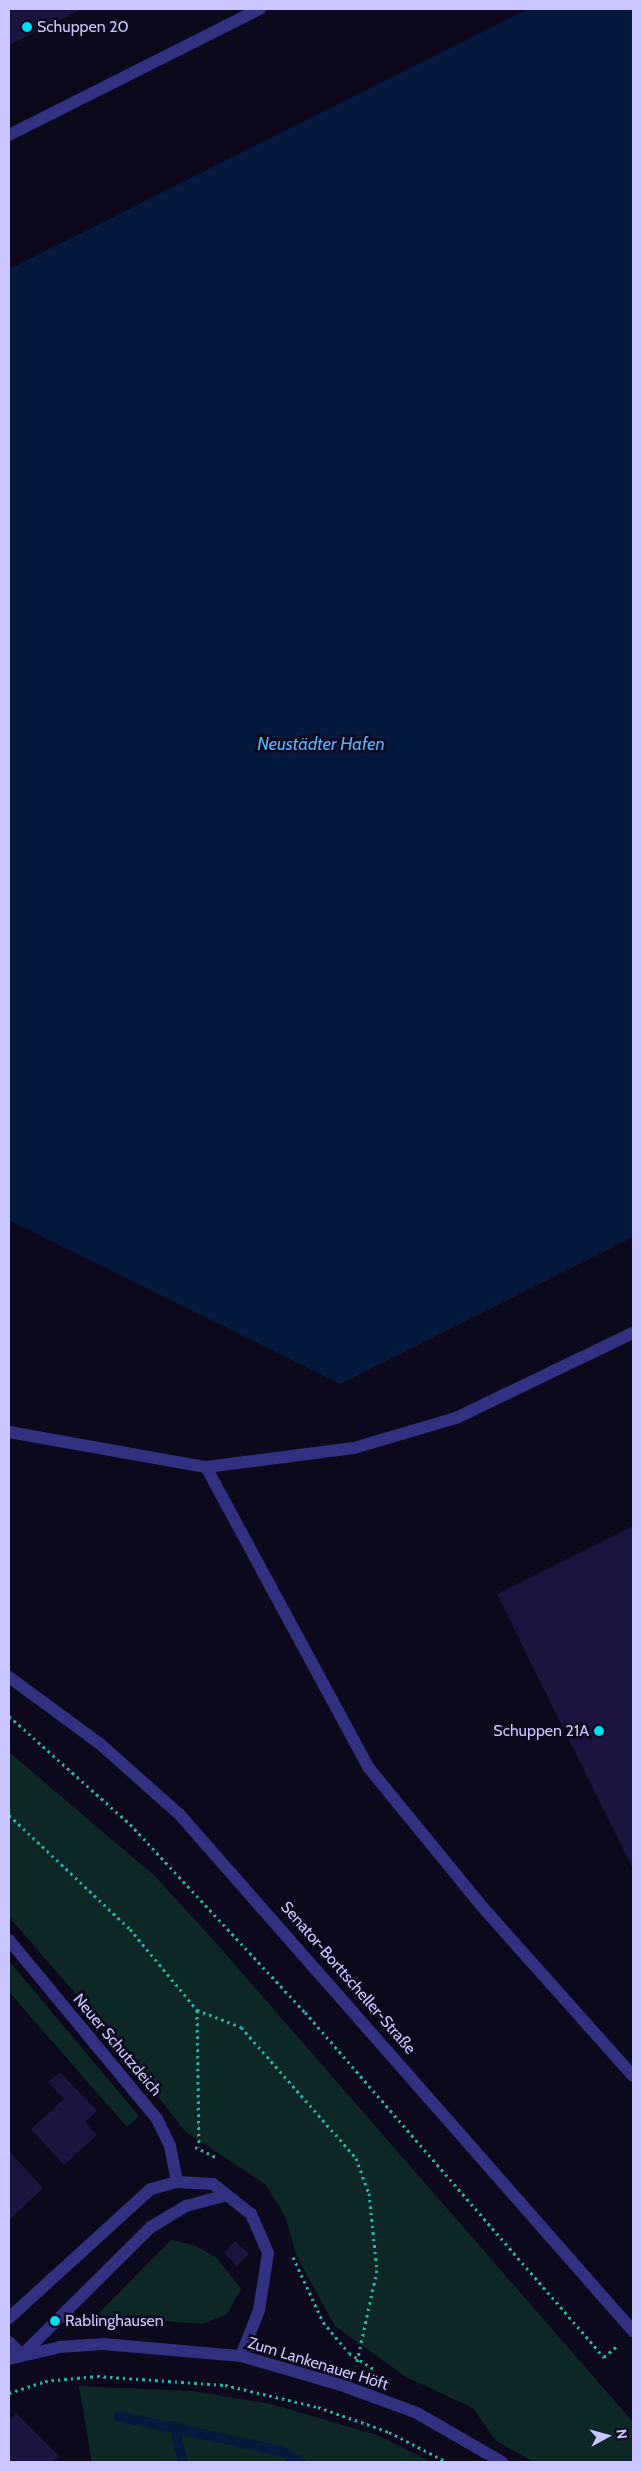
<!DOCTYPE html>
<html>
<head>
<meta charset="utf-8">
<style>
	body { margin:0 }
	#map { position:relative; width:642px; height:2471px; overflow:hidden; background:#0c091d; font-family:Cabin,sans-serif }
	div>[style] { position:absolute }
	[style*='--x'] { left:calc(var(--x)*1px); top:calc(var(--y)*1px); width:calc(var(--w)*1px); rotate:calc(var(--a)*1deg) }
	.green>* { inset:0; background:#0c2726 }
	.water>* { inset:0; background:#04193b }
	.stream>* { height:10px; margin:-5px; padding:0 5px; transform-origin:5px; border-radius:5px; background:#04193b }
	.building>* { inset:0; background:#1c143f }
	.path>* { height:3px; margin-top:-1.5px; transform-origin:0; background:repeating-linear-gradient(90deg,#21b7ac 0 2.5px,transparent 0 6.5px) }
	.minor>* { height:12px; margin:-6px; padding:0 6px; transform-origin:6px; border-radius:6px; background:#323080 }
	.dots>* { width:14px; height:14px; translate:-50% -50%; box-sizing:border-box; border:2px solid #0c091d; border-radius:50% }
	span { translate:-50% -50%; white-space:nowrap; text-align:center; line-height:1.15; -webkit-text-stroke:5px #0c091d; paint-order:stroke }
	.poi-label { font-size:16px; color:#cbc5ff }
	.left { translate:0 -50%; text-align:left }
	.right { translate:-100% -50%; text-align:right }
	.street-label { font-size:16px; color:#cbc5ff }
	.water-label { font-size:18px; color:#53b2ff; font-style:italic }
	.frame { position:absolute; inset:0; border:10px solid #cbc5ff; pointer-events:none }
	.north { position:absolute; left:582px; top:2411px; width:50px; height:50px; -webkit-text-stroke:4px #0c091d; paint-order:stroke; rotate:83deg; font-size:14px; font-weight:700; line-height:20px; text-align:center; color:#cbc5ff }
	.north::after { content:''; display:block; margin:auto; width:18px; height:22px; background:#cbc5ff; clip-path:polygon(50% 0,100% 100%,50% 72%,0 100%) }
</style>
</head>
<body>
<div id="map">
	<div class="green">
		<i style="clip-path:polygon(9px 1752px,156px 1877px,216px 1943px,633px 2422px,633px 2462px,534px 2462px,496px 2441px,473px 2408px,406px 2377px,335px 2326px,297px 2257px,285px 2216px,265px 2184px,185px 2131px,89px 2009px,9px 1917px)"></i>
		<i style="clip-path:polygon(9px 1961px,139px 2116px,127px 2127px,9px 1992px)"></i>
		<i style="clip-path:polygon(171px 2240px,194px 2245px,217px 2258px,241px 2289px,227px 2314px,202px 2324px,96px 2316px)"></i>
		<i style="clip-path:polygon(79px 2386px,192px 2391px,271px 2404px,377px 2435px,431px 2462px,92px 2462px)"></i>
	</div>
	<div class="water">
		<i style="clip-path:polygon(528px 9px,633px 9px,633px 1237px,340px 1384px,9px 1220px,9px 269px)"></i>
	</div>
	<div class="stream">
		<i style="--x:118;--y:2416;--w:167;--a:12.1"></i>
		<i style="--x:281;--y:2451;--w:23;--a:29"></i>
		<i style="--x:174;--y:2426;--w:37;--a:76"></i>
	</div>
	<div class="building">
		<i style="clip-path:polygon(9px 9px,82px 9px,9px 45px)"></i>
		<i style="clip-path:polygon(633px 1526px,633px 1869px,497px 1594px)"></i>
		<i style="clip-path:polygon(60px 2072px,97px 2111px,85px 2122px,97px 2135px,64px 2165px,31px 2129px,64px 2099px,48px 2082px)"></i>
		<i style="clip-path:polygon(9px 2151px,43px 2188px,9px 2220px)"></i>
		<i style="clip-path:polygon(235px 2241px,249px 2254px,237px 2266px,224px 2253px)"></i>
		<i style="clip-path:polygon(16px 2413px,59px 2456px,52px 2462px,9px 2462px,9px 2421px)"></i>
	</div>
	<div class="path">
		<i style="--x:9;--y:1716;--w:162;--a:41.8"></i>
		<i style="--x:130;--y:1824;--w:257;--a:47.1"></i>
		<i style="--x:305;--y:2012;--w:457;--a:49.1"></i>
		<i style="--x:604;--y:2357;--w:16;--a:-40"></i>
		<i style="--x:9;--y:1815;--w:166;--a:43.3"></i>
		<i style="--x:130;--y:1929;--w:105;--a:50.4"></i>
		<i style="--x:197;--y:2010;--w:137;--a:89.2"></i>
		<i style="--x:197;--y:2010;--w:47;--a:21.1"></i>
		<i style="--x:241;--y:2027;--w:174;--a:48.7"></i>
		<i style="--x:356;--y:2158;--w:37;--a:70"></i>
		<i style="--x:369;--y:2193;--w:77;--a:84.1"></i>
		<i style="--x:377;--y:2270;--w:98;--a:102.3"></i>
		<i style="--x:195;--y:2147;--w:25;--a:26"></i>
		<i style="--x:293;--y:2257;--w:72;--a:65.2"></i>
		<i style="--x:323;--y:2322;--w:40;--a:50"></i>
		<i style="--x:349;--y:2353;--w:30;--a:33"></i>
		<i style="--x:9;--y:2393;--w:38;--a:-18"></i>
		<i style="--x:45;--y:2381;--w:52;--a:-5.5"></i>
		<i style="--x:97;--y:2376;--w:128;--a:4"></i>
		<i style="--x:225;--y:2385;--w:96;--a:13.3"></i>
		<i style="--x:318;--y:2407;--w:75;--a:19.4"></i>
		<i style="--x:389;--y:2432;--w:65;--a:27.3"></i>
	</div>
	<div class="minor">
		<i style="--x:9;--y:135;--w:281;--a:-26.7"></i>
		<i style="--x:9;--y:1432;--w:200;--a:10.1"></i>
		<i style="--x:206;--y:1467;--w:341;--a:61.6"></i>
		<i style="--x:368;--y:1767;--w:186;--a:50.7"></i>
		<i style="--x:486;--y:1911;--w:221;--a:48.3"></i>
		<i style="--x:206;--y:1467;--w:149;--a:-7.3"></i>
		<i style="--x:354;--y:1448;--w:106;--a:-16.4"></i>
		<i style="--x:456;--y:1418;--w:196;--a:-25.7"></i>
		<i style="--x:9;--y:1677;--w:112;--a:36.3"></i>
		<i style="--x:99;--y:1743;--w:108;--a:41.6"></i>
		<i style="--x:180;--y:1815;--w:687;--a:48.72"></i>
		<i style="--x:9;--y:1940;--w:232;--a:50.4"></i>
		<i style="--x:157;--y:2119;--w:30;--a:64"></i>
		<i style="--x:170;--y:2146;--w:37;--a:79"></i>
		<i style="--x:9;--y:2318;--w:192;--a:-42.3"></i>
		<i style="--x:151;--y:2189;--w:27;--a:-15"></i>
		<i style="--x:177;--y:2182;--w:36;--a:3"></i>
		<i style="--x:213;--y:2184;--w:48;--a:38.3"></i>
		<i style="--x:251;--y:2214;--w:43;--a:66.4"></i>
		<i style="--x:268;--y:2253;--w:58;--a:99"></i>
		<i style="--x:259;--y:2310;--w:49;--a:111.4"></i>
		<i style="--x:9;--y:2342;--w:18;--a:45"></i>
		<i style="--x:22;--y:2355;--w:182;--a:-44.8"></i>
		<i style="--x:151;--y:2227;--w:41;--a:-31"></i>
		<i style="--x:186;--y:2206;--w:42;--a:-15"></i>
		<i style="--x:9;--y:2359;--w:52;--a:-13.2"></i>
		<i style="--x:60;--y:2347;--w:43;--a:-4"></i>
		<i style="--x:103;--y:2344;--w:139;--a:5"></i>
		<i style="--x:241;--y:2356;--w:104;--a:16.2"></i>
		<i style="--x:341;--y:2385;--w:81;--a:20.2"></i>
		<i style="--x:417;--y:2413;--w:98;--a:30"></i>
	</div>
	<div class="dots">
		<i style="left:27px;top:27px;background:#00dcf0"></i>
		<i style="left:599px;top:1731px;background:#00dcf0"></i>
		<i style="left:55px;top:2321px;background:#00dcf0"></i>
	</div>
	<div class="poi-label">
		<span class="left" style="left:37px;top:27px">Schuppen 20</span>
		<span class="right" style="left:589px;top:1731px">Schuppen 21A</span>
		<span class="left" style="left:65px;top:2321px">Rablinghausen</span>
	</div>
	<div class="street-label">
		<span style="left:348px;top:1978px;rotate:49deg">Senator-Borttscheller-Straße</span>
		<span style="left:117px;top:2045px;rotate:50deg">Neuer Schutzdeich</span>
		<span style="left:318px;top:2364px;rotate:17deg">Zum Lankenauer Höft</span>
	</div>
	<div class="water-label">
		<span style="left:321px;top:744px">Neustädter Hafen</span>
	</div>
	<div class="frame"></div>
	<div class="north">N</div>
</div>
</body>
</html>
